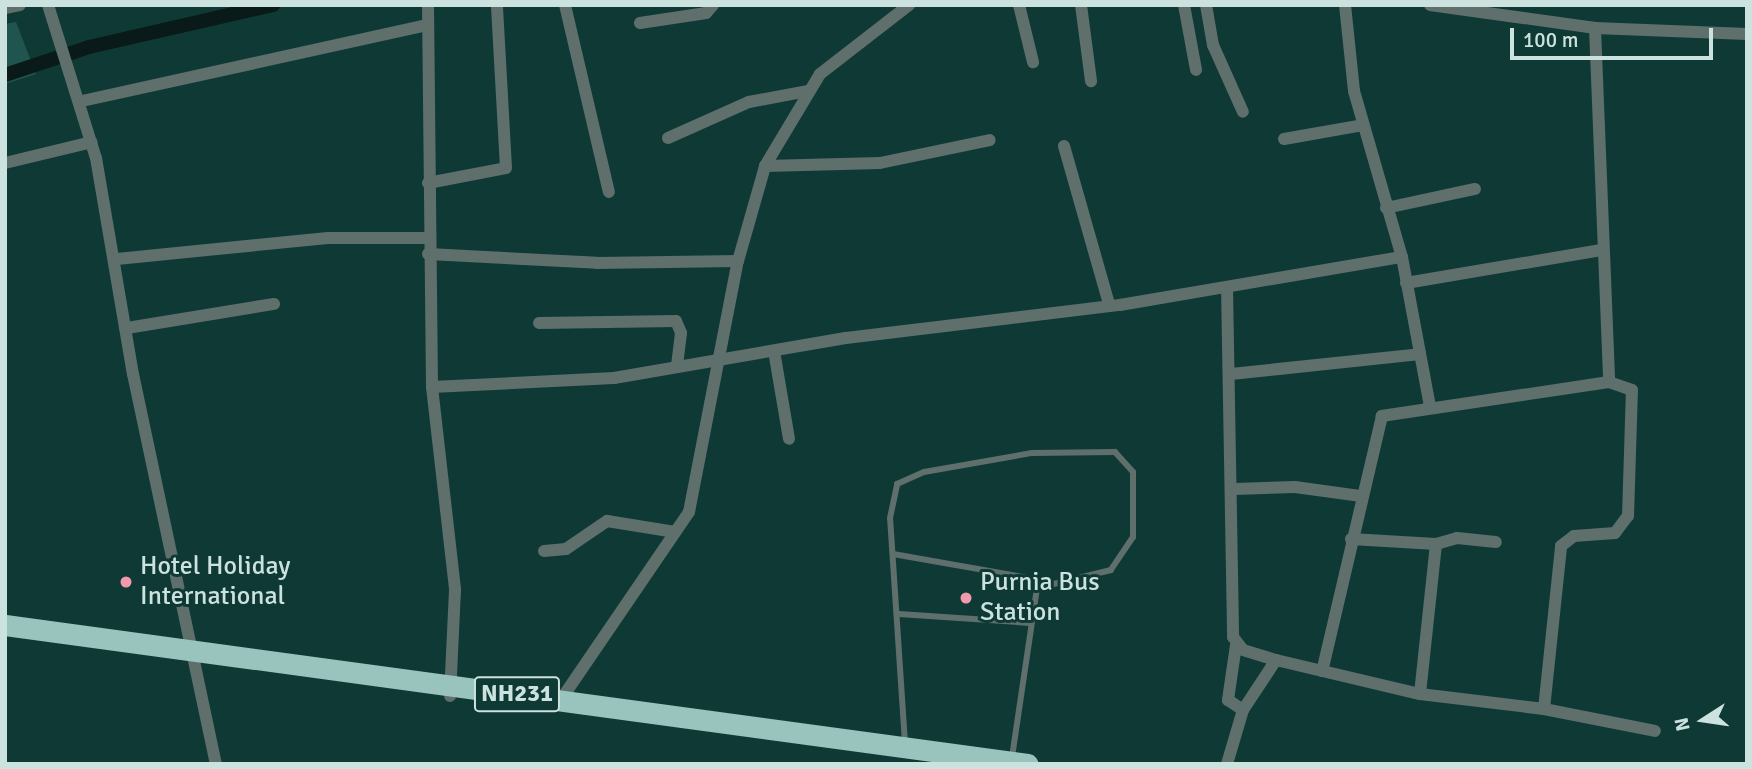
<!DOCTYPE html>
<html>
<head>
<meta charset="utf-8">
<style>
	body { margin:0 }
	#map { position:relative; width:1752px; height:769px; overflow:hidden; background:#0f3935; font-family:Signika,sans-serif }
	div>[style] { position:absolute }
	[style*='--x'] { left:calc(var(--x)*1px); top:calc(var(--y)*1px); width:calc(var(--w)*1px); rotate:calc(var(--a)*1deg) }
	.green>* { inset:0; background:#20554f }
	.canal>* { height:14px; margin:-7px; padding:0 7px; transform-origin:7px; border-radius:7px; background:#091a18 }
	.lane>* { height:6px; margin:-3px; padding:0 3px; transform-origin:3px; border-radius:3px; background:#5e6f6c }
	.street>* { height:12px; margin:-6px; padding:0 6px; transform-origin:6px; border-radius:6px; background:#5e6f6c }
	.highway>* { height:21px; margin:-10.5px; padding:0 10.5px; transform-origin:10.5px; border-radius:10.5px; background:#99c4be }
	.dots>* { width:19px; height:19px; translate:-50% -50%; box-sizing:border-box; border:4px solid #0f3935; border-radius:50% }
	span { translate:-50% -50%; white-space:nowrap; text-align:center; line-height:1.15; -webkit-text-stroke:6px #0f3935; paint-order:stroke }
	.shield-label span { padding:2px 5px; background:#0f3935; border:2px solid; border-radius:5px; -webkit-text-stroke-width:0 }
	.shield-label { font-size:24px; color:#cce2de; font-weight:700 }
	.poi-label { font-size:26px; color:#cce2de }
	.left { translate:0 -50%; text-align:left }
	.frame { position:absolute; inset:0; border:7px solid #cce2de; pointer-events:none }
	.north { position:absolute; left:1668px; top:685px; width:70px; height:70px; -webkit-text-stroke:5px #0f3935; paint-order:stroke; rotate:258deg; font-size:19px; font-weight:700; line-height:28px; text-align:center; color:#cce2de }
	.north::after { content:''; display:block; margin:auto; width:24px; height:32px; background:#cce2de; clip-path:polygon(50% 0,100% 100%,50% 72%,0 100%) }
	.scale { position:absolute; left:1510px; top:28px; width:203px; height:32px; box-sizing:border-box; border:4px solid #cce2de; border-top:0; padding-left:9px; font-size:21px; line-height:24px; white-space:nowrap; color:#cce2de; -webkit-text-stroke:5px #0f3935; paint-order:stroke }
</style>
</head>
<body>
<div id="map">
	<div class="green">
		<i style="clip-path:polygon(16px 22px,36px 74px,5px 84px,5px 24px)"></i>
	</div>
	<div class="canal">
		<i style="--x:5;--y:75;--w:89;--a:-18.4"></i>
		<i style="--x:89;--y:47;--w:189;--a:-12.9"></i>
	</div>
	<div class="lane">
		<i style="--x:893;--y:554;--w:155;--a:10"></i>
		<i style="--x:899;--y:614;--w:131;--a:3.9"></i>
		<i style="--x:905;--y:743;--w:225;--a:-93.8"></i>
		<i style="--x:890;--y:518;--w:35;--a:-78"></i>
		<i style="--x:897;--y:484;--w:30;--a:-24"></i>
		<i style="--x:924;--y:472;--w:110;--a:-10"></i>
		<i style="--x:1032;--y:453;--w:83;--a:-0.7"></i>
		<i style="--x:1115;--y:452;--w:27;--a:48"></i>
		<i style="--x:1133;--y:472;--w:65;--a:90"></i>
		<i style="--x:1133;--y:537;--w:40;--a:124"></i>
		<i style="--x:1111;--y:570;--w:76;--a:166.3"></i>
		<i style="--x:1037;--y:588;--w:172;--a:98.4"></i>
	</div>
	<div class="street">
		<i style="--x:48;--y:5;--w:160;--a:72.6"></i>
		<i style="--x:96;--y:158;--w:219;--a:80.3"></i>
		<i style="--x:133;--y:374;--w:399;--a:78"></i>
		<i style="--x:428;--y:5;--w:382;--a:89.4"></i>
		<i style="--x:432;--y:387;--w:204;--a:83.5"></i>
		<i style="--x:455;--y:590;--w:106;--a:92.7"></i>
		<i style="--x:565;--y:5;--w:192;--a:76.8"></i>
		<i style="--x:1019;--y:5;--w:59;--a:76.2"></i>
		<i style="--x:1081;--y:5;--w:77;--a:82.5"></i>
		<i style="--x:1184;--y:5;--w:66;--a:79.5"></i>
		<i style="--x:1206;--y:5;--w:41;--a:80.1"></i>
		<i style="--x:1213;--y:45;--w:73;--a:65.9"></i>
		<i style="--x:1345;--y:5;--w:86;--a:84"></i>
		<i style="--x:1354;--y:91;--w:173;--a:73.9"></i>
		<i style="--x:1402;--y:257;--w:153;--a:79.4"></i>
		<i style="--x:1430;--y:5;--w:167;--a:7.9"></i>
		<i style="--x:1595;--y:28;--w:152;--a:2.3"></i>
		<i style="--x:5;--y:8;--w:15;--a:-11"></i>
		<i style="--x:640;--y:23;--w:67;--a:-8.6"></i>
		<i style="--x:706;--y:13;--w:11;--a:-49"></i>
		<i style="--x:1595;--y:28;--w:354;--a:87.7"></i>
		<i style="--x:82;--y:101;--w:354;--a:-12.4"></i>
		<i style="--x:668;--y:138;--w:89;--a:-24"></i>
		<i style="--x:749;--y:102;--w:59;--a:-10.7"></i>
		<i style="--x:1284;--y:139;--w:80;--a:-10"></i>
		<i style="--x:1064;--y:146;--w:164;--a:74.1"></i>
		<i style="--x:5;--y:163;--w:89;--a:-13.6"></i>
		<i style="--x:765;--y:166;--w:115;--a:-1.5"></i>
		<i style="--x:880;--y:163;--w:112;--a:-11.8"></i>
		<i style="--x:428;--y:183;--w:79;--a:-10.9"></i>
		<i style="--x:506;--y:168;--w:163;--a:-93.2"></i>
		<i style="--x:1386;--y:208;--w:91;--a:-12.1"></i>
		<i style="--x:428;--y:254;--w:169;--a:3"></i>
		<i style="--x:597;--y:263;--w:141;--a:-0.8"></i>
		<i style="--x:117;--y:259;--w:212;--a:-5.7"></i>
		<i style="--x:328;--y:238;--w:100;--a:0"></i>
		<i style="--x:1406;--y:283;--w:198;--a:-9.6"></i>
		<i style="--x:1227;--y:287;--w:350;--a:89"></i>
		<i style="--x:1233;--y:637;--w:16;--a:52"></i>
		<i style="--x:1243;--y:650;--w:34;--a:17"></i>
		<i style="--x:539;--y:323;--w:137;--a:-0.8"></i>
		<i style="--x:676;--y:321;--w:13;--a:67"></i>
		<i style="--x:681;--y:333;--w:34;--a:97"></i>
		<i style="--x:127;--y:328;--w:149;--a:-9.3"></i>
		<i style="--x:774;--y:351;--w:89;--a:80.3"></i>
		<i style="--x:1231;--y:374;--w:190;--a:-6"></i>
		<i style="--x:432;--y:387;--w:182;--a:-2.8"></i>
		<i style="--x:614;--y:378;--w:235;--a:-9.8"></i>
		<i style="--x:846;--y:338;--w:276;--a:-6.9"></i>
		<i style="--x:1120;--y:305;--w:286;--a:-9.7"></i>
		<i style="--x:1235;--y:489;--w:60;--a:-1.9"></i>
		<i style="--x:1295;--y:487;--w:67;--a:7.8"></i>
		<i style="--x:1351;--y:539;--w:85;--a:3.4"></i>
		<i style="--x:1436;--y:544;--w:151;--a:96.1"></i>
		<i style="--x:1436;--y:544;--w:22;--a:-16"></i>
		<i style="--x:1457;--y:538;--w:39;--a:6"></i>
		<i style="--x:544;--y:551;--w:22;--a:-5"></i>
		<i style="--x:566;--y:549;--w:50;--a:-34.3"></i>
		<i style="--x:607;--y:521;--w:69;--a:9.2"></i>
		<i style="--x:1236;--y:645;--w:56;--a:98.3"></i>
		<i style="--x:1228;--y:700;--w:18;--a:34"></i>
		<i style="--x:558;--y:704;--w:232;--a:-55.7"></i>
		<i style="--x:689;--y:512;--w:256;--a:-79"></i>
		<i style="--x:738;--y:261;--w:99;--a:-74.1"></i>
		<i style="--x:765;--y:166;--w:107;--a:-59.1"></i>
		<i style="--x:820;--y:74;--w:113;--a:-37.8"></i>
		<i style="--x:1544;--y:709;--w:113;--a:11.2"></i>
		<i style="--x:1227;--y:764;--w:56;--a:-73.5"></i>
		<i style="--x:1243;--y:710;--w:60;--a:-56.6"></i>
		<i style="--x:1276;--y:660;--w:148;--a:13.3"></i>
		<i style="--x:1420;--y:694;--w:125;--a:6.9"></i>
		<i style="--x:1544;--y:709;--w:164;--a:-84"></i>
		<i style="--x:1561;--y:546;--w:16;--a:-38"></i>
		<i style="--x:1574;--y:536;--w:41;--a:-4.2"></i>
		<i style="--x:1615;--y:533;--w:21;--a:-53"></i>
		<i style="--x:1628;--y:516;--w:126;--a:-88.2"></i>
		<i style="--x:1632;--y:390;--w:24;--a:-161"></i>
		<i style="--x:1609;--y:382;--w:230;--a:171.5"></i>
		<i style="--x:1382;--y:416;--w:262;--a:103.2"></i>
	</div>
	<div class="highway">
		<i style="--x:5;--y:625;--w:1032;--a:7.74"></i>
	</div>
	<div class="dots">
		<i style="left:126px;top:582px;background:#f29aad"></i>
		<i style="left:966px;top:598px;background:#f29aad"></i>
	</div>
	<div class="shield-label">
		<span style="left:517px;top:694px">NH231</span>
	</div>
	<div class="poi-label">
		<span class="left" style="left:140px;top:582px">Hotel Holiday<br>International</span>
		<span class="left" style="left:980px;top:598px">Purnia Bus<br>Station</span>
	</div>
	<div class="frame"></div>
	<div class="north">N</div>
	<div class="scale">100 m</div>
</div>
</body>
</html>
